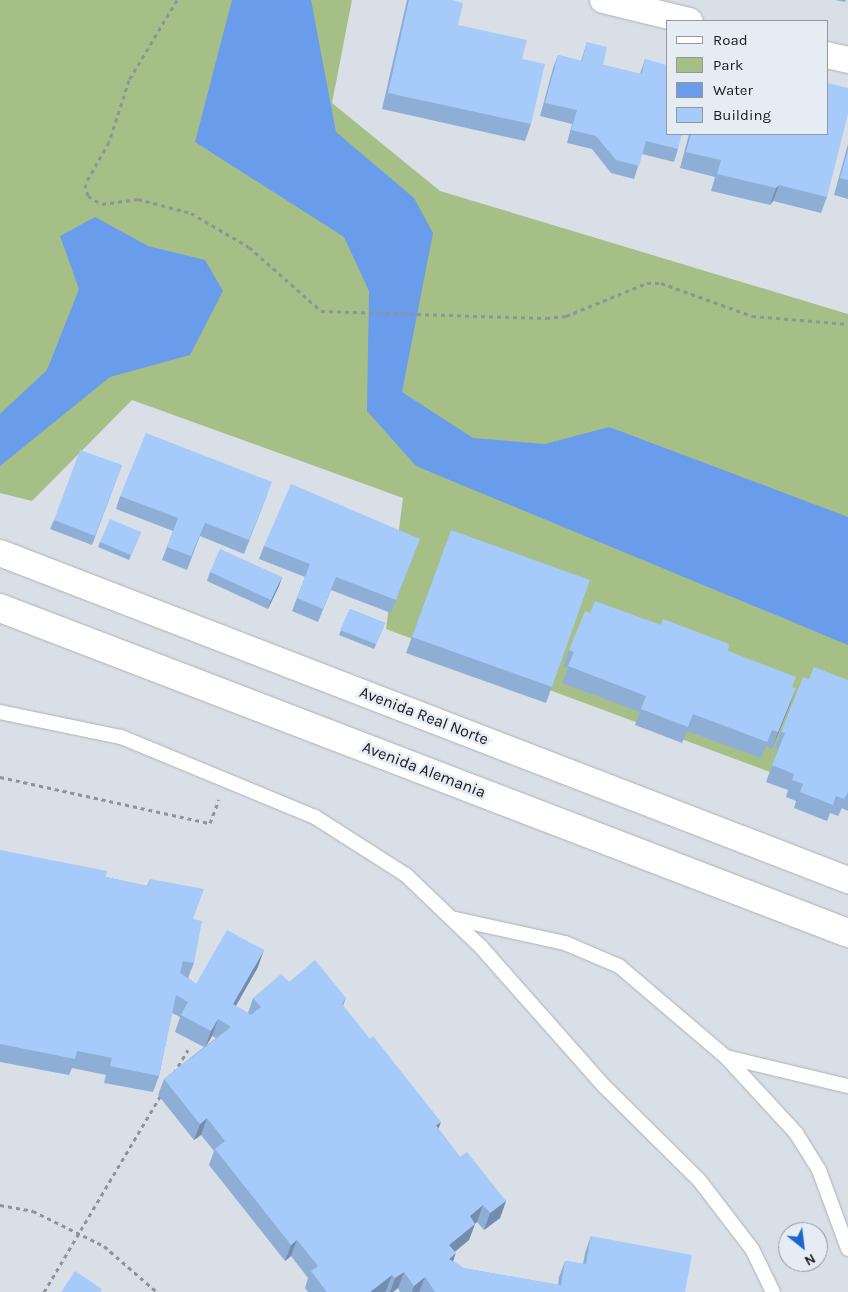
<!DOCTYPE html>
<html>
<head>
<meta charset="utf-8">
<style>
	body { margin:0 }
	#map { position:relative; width:848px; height:1292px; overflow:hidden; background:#d9dfe6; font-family:Karla,sans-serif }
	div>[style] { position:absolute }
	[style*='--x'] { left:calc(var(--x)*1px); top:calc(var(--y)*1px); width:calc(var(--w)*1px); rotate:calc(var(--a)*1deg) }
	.green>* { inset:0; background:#a6bf86 }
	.water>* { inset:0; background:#699cea }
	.path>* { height:3px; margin-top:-1.5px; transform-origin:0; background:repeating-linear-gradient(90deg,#8f9499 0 4px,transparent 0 8px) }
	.roads { filter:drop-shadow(0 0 1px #acb1b8) drop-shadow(0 0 1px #acb1b8) }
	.service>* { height:14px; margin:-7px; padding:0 7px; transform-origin:7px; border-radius:7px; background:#fff }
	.minor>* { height:26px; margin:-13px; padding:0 13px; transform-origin:13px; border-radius:13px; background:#fff }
	.tertiary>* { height:28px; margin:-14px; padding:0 14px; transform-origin:14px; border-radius:14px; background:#fff }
	.wall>* { inset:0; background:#8faed6 }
	.shaded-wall>* { inset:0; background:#748dae }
	.building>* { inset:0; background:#a6caf9 }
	span { translate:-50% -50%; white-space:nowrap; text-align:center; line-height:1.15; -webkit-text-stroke:5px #e6ecf3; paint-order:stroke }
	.street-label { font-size:16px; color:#181a1c }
	.legend { position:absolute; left:666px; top:20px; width:162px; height:115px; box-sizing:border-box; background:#e6ecf3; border:1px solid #94989d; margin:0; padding:6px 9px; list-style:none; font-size:15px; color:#181a1c }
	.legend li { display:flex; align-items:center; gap:10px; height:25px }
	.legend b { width:25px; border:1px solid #94989d }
	.north { position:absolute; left:778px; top:1222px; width:50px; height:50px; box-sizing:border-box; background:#e6ecf3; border:1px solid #94989d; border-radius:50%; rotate:151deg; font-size:14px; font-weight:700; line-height:20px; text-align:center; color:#181a1c }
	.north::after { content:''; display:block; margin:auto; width:18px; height:22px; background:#1c66d1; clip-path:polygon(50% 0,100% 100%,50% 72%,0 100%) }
</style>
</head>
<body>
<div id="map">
	<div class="green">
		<i style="clip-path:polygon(0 0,352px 0,332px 103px,440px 191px,848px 314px,848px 801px,386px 629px,403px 498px,132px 400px,32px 501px,0 493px)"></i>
	</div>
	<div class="water">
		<i style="clip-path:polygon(232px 0,311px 0,336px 132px,414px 198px,433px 233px,402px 392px,473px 438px,545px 444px,609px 427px,848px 517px,848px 645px,416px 466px,367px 411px,369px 291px,344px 237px,195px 142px)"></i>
		<i style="clip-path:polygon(95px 217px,148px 246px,205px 260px,223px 291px,190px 355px,110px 377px,0 466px,0 414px,47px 370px,79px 289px,60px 236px)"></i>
	</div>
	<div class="path">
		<i style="--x:177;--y:0;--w:93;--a:121"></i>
		<i style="--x:129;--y:80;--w:65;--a:107.9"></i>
		<i style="--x:109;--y:142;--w:48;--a:119.7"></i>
		<i style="--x:85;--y:184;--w:12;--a:76"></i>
		<i style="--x:88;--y:196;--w:16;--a:30"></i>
		<i style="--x:102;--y:204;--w:36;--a:-8"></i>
		<i style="--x:138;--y:199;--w:55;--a:14.8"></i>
		<i style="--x:191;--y:213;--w:67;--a:30.4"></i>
		<i style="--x:249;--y:247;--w:96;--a:41.6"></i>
		<i style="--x:321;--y:311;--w:225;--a:1.8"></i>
		<i style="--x:546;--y:318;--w:20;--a:-6"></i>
		<i style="--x:566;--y:316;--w:87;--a:-22.2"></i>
		<i style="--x:647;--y:283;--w:14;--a:0"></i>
		<i style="--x:661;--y:283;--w:97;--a:19.9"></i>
		<i style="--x:752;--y:316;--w:96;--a:4.8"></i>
		<i style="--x:0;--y:777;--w:215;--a:12.4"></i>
		<i style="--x:210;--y:823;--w:25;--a:-69"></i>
		<i style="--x:174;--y:1073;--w:27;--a:-59"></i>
		<i style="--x:0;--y:1205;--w:34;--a:10"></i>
		<i style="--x:33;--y:1211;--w:79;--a:26.2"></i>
		<i style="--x:104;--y:1246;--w:70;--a:41"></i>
		<i style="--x:44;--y:1292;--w:229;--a:-59.3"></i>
	</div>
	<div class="roads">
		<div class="service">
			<i style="--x:0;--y:712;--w:124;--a:11.7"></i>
			<i style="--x:121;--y:737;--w:210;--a:22.4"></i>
			<i style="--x:315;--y:817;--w:108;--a:32.5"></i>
			<i style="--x:406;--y:875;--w:104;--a:43.8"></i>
			<i style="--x:481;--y:947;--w:186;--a:48.5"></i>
			<i style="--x:604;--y:1086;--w:134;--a:44.7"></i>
			<i style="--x:699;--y:1180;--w:87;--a:52.5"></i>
			<i style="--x:752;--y:1249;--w:48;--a:64"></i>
			<i style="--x:451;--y:918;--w:117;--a:12.4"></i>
			<i style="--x:565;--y:943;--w:59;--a:23.1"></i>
			<i style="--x:619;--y:966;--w:140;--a:40.4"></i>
			<i style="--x:726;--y:1057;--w:103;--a:47.4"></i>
			<i style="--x:796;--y:1133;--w:44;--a:58.1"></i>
			<i style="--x:819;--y:1170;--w:84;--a:69.8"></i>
			<i style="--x:726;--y:1057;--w:125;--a:13.4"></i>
		</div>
		<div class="minor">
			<i style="--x:603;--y:0;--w:89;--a:13.7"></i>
			<i style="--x:827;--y:55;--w:22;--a:13"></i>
			<i style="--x:0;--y:553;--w:909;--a:21.09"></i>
		</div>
		<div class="tertiary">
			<i style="--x:0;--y:608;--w:908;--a:20.97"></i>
		</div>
	</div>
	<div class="wall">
		<i style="clip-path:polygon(407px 0,452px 0,458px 25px,522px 59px,531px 124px,525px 141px,382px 109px)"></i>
		<i style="clip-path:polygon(835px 0,846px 0,845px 2px)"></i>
		<i style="clip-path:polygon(587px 42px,603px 65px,640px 74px,645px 59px,678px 149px,674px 162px,642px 154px,634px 179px,611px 173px,592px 149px,567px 143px,572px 124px,540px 116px,553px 68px,558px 55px,581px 61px)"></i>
		<i style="clip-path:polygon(689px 134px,827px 134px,827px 197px,821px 213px,773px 201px,770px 205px,711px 191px,715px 177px,680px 168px)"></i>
		<i style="clip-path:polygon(848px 144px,848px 199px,834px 195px)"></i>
		<i style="clip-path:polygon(122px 465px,92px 545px,50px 529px,54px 520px)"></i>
		<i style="clip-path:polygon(267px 495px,244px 554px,200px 536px,187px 570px,162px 560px,173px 531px,116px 509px,120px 496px)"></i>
		<i style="clip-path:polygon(451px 530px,590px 580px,546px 703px,406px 653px)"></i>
		<i style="clip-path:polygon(141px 532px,129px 560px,98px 547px,100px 542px)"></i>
		<i style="clip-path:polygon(420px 539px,391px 613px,331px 590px,318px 622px,292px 611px,305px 577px,259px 559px,264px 546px)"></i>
		<i style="clip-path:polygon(210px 572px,282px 577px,279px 586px,268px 609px,207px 581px)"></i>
		<i style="clip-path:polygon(350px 609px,385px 623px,374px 649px,339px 635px)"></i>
		<i style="clip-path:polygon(590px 613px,728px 651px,792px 687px,790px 705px,772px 749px,766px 746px,761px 758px,687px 731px,682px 743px,635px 725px,640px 712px,562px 683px,568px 668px,563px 667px,569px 650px)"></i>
		<i style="clip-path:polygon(809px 679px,848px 680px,848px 811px,842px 808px,838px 816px,830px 813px,827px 821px,794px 808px,796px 801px,786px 797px,788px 790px,766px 782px,778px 749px,775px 748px,781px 732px)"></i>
		<i style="clip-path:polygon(evenodd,0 850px,106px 877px,147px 886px,150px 879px,193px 919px,194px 963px,188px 978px,196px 984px,258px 967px,236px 1006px,248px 1013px,253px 998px,289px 982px,346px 998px,343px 1006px,460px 1157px,506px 1201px,500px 1218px,484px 1230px,477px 1222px,475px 1224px,469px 1240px,455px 1252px,453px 1261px,463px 1268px,558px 1285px,559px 1277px,565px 1261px,583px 1264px,585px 1253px,591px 1236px,685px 1292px,400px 1292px,398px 1288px,393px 1292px,386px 1292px,386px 1291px,385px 1292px,308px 1292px,305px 1288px,308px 1278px,291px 1256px,285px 1261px,209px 1165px,214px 1151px,201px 1135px,194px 1140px,158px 1095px,164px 1079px,204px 1047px,175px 1032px,180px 1017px,172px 1013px,159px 1076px,153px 1092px,104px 1083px,106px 1075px,72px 1068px,69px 1075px,0 1062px,0 850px,212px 1036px,216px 1038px,206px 1046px,212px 1036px)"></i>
	</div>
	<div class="shaded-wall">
		<i style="clip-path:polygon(779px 185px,773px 201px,770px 205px,776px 188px)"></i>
		<i style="clip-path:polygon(282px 577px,279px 586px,268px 609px,271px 600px)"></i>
		<i style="clip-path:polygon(796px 688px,790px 705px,772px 749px,778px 732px)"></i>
		<i style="clip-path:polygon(264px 950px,258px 967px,227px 1021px,233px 1004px)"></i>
		<i style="clip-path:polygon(218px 1019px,212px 1036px,205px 1048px,211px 1031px)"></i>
		<i style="clip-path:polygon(207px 1118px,201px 1135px,194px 1140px,200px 1124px)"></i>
		<i style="clip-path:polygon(441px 1122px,435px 1138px,436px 1125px)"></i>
		<i style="clip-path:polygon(506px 1201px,500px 1218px,484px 1230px,490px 1213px)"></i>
		<i style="clip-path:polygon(483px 1205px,477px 1222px,464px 1233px,470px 1216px)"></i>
		<i style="clip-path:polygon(475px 1224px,469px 1240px,443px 1261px,449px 1245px)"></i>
		<i style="clip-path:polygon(297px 1240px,291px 1256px,285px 1261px,291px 1245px)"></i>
		<i style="clip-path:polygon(456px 1253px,450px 1270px,449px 1259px)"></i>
		<i style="clip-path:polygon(404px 1272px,398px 1288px,393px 1292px,390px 1292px,395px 1278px)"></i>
		<i style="clip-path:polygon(392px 1275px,386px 1291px,385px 1292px,370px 1292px)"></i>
		<i style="clip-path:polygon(425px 1277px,419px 1292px,412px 1292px,414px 1286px)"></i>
	</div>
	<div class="building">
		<i style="clip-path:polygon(409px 0,452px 0,463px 3px,458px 25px,527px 40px,522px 59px,545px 64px,531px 124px,388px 93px)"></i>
		<i style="clip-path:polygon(587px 42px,607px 47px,603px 65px,642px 74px,645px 59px,667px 65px,667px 134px,682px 134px,678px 149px,646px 141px,639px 166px,616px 160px,596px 136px,571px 130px,577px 110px,545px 103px,558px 55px,582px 61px)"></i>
		<i style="clip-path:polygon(827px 83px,848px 88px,848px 114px,827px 197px,779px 185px,776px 188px,717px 174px,721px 160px,686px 152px,691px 134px,827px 134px)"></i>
		<i style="clip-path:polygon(848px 150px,848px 180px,840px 178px)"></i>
		<i style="clip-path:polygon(146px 433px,272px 482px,249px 540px,205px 523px,191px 556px,167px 547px,178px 518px,120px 496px)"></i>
		<i style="clip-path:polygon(80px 450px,122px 465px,95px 536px,54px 520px)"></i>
		<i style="clip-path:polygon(291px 484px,420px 539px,396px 600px,336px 577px,323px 609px,297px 598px,310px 564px,264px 546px)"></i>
		<i style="clip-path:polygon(110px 519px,141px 532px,131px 555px,100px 542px)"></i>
		<i style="clip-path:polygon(451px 530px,590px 580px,552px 687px,412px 637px)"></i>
		<i style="clip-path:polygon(220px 549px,282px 577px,271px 600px,210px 572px)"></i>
		<i style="clip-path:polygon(595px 601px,661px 625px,663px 619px,729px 644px,728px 651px,796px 677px,792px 687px,796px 688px,778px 732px,772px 730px,767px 742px,693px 714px,688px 727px,641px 709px,646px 696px,568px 666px,574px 652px,569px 650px,585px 611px,590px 613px)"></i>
		<i style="clip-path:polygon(350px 609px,385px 623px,376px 644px,340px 630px)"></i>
		<i style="clip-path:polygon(814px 667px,848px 680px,848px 792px,844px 799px,836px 796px,833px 805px,800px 792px,803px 784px,792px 780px,794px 774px,772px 765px,785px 733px,781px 732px,803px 677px,809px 679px)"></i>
		<i style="clip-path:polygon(0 850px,107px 871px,106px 877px,148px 886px,150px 879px,204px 889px,193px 919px,202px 921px,194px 963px,183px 961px,180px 973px,196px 984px,227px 930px,264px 950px,233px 1004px,251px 1015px,261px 1007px,253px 998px,281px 974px,289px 982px,315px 960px,346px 998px,342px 1004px,370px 1039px,373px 1036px,441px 1122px,436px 1125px,460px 1157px,467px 1152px,506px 1201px,490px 1213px,483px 1205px,470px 1216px,475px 1224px,449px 1245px,456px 1253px,449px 1259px,463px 1268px,561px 1285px,565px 1261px,586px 1264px,591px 1236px,692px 1255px,685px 1292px,435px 1292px,425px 1277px,414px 1286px,404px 1272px,395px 1278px,392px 1275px,370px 1292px,327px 1292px,311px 1271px,318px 1266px,297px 1240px,291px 1245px,215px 1149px,225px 1141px,207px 1118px,200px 1124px,164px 1079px,231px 1027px,218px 1019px,211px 1031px,181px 1015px,188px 1002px,176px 995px,159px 1076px,110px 1066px,112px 1058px,77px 1051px,75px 1059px,0 1044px)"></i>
		<i style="clip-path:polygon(75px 1271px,102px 1289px,100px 1292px,61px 1292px)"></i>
	</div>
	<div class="street-label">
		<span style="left:424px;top:716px;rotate:21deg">Avenida Real Norte</span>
		<span style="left:424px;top:770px;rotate:21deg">Avenida Alemania</span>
	</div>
	<ul class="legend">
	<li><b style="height:6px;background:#fff"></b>Road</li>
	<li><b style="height:14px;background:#a6bf86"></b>Park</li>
	<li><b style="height:14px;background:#699cea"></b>Water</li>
	<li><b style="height:14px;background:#a6caf9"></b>Building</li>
	</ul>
	<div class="north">N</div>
</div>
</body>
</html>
